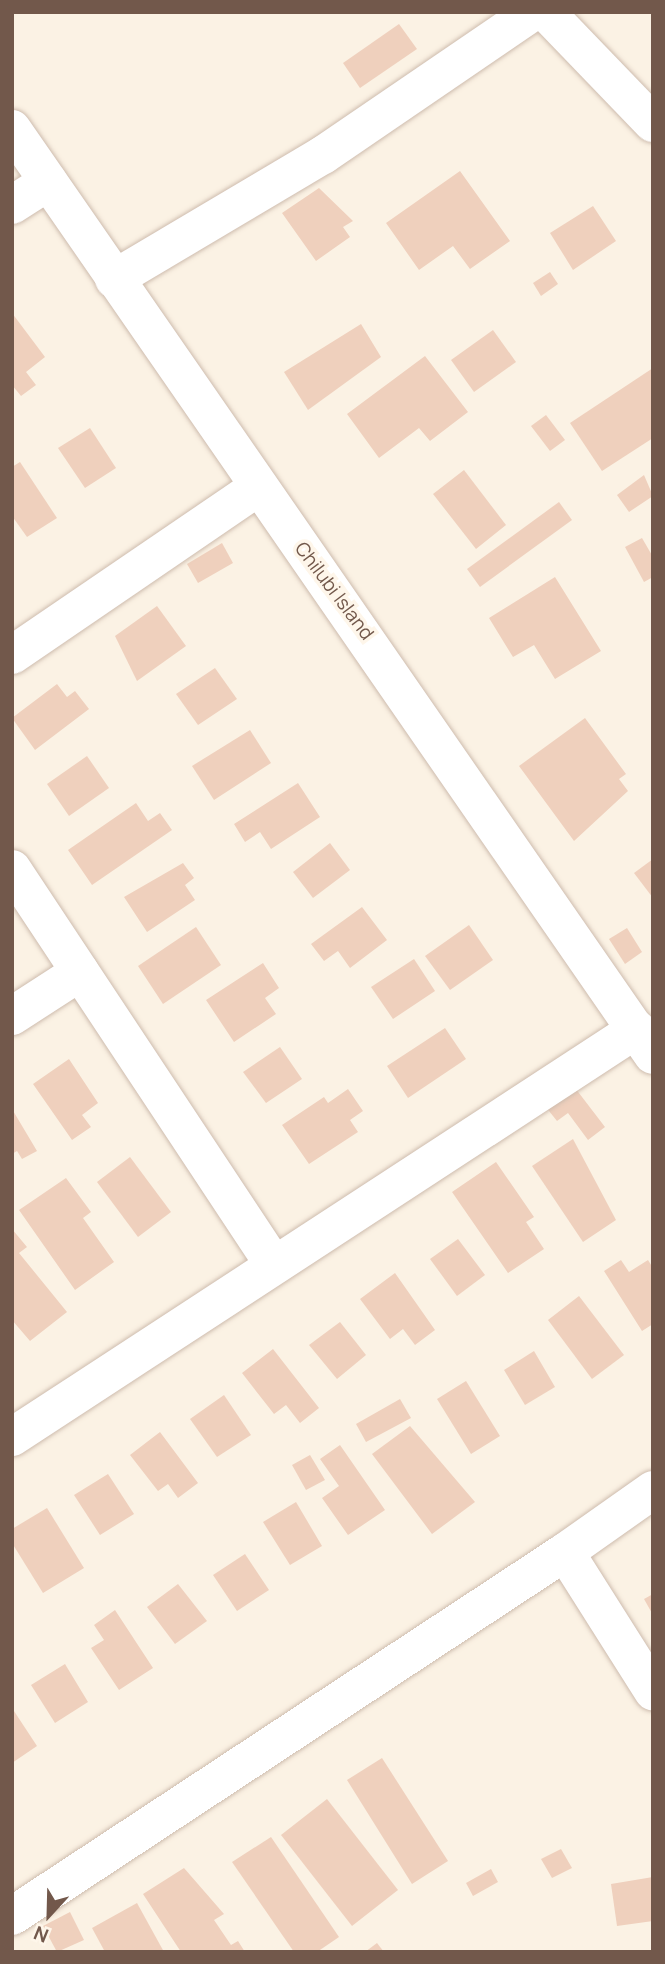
<!DOCTYPE html>
<html>
<head>
<meta charset="utf-8">
<style>
	body { margin:0 }
	#map { position:relative; width:665px; height:1964px; overflow:hidden; background:#fbf2e4; font-family:Manrope,sans-serif }
	div>[style] { position:absolute }
	[style*='--x'] { left:calc(var(--x)*1px); top:calc(var(--y)*1px); width:calc(var(--w)*1px); rotate:calc(var(--a)*1deg) }
	.building>* { inset:0; background:#efd0bd }
	.roads { filter:drop-shadow(0 0 2px #cebcae) drop-shadow(0 0 2px #cebcae) }
	.street>* { height:38px; margin:-19px; padding:0 19px; transform-origin:19px; border-radius:19px; background:#fff }
	.secondary>* { height:38px; margin:-19px; padding:0 19px; transform-origin:19px; border-radius:19px; background:#fff }
	span { translate:-50% -50%; white-space:nowrap; text-align:center; line-height:1.15; -webkit-text-stroke:7px #fef6ea; paint-order:stroke }
	.street-label { font-size:19px; color:#72584b }
	.frame { position:absolute; inset:0; border:14px solid #72584b; pointer-events:none }
	.north { position:absolute; left:14px; top:1880px; width:70px; height:70px; -webkit-text-stroke:5px #fef6ea; paint-order:stroke; rotate:202deg; font-size:19px; font-weight:700; line-height:28px; text-align:center; color:#72584b }
	.north::after { content:''; display:block; margin:auto; width:24px; height:32px; background:#72584b; clip-path:polygon(50% 0,100% 100%,50% 72%,0 100%) }
</style>
</head>
<body>
<div id="map">
	<div class="building">
		<i style="clip-path:polygon(399px 24px,417px 49px,360px 88px,343px 63px)"></i>
		<i style="clip-path:polygon(460px 171px,510px 241px,470px 269px,453px 246px,419px 270px,386px 223px)"></i>
		<i style="clip-path:polygon(319px 188px,353px 221px,343px 227px,350px 237px,316px 261px,282px 213px)"></i>
		<i style="clip-path:polygon(593px 206px,616px 241px,573px 270px,550px 233px)"></i>
		<i style="clip-path:polygon(550px 272px,558px 284px,541px 296px,533px 283px)"></i>
		<i style="clip-path:polygon(12px 313px,45px 357px,26px 372px,36px 385px,21px 396px,12px 385px)"></i>
		<i style="clip-path:polygon(361px 324px,381px 357px,308px 410px,284px 372px)"></i>
		<i style="clip-path:polygon(493px 330px,516px 362px,474px 392px,451px 360px)"></i>
		<i style="clip-path:polygon(425px 356px,468px 412px,430px 441px,419px 428px,379px 458px,347px 414px)"></i>
		<i style="clip-path:polygon(653px 368px,653px 438px,602px 471px,570px 423px)"></i>
		<i style="clip-path:polygon(546px 415px,565px 440px,550px 451px,531px 426px)"></i>
		<i style="clip-path:polygon(90px 428px,116px 468px,85px 488px,58px 448px)"></i>
		<i style="clip-path:polygon(20px 462px,57px 518px,27px 537px,12px 516px,12px 467px)"></i>
		<i style="clip-path:polygon(464px 470px,506px 525px,476px 549px,433px 494px)"></i>
		<i style="clip-path:polygon(644px 475px,653px 496px,629px 512px,617px 495px)"></i>
		<i style="clip-path:polygon(559px 502px,572px 520px,480px 587px,467px 569px)"></i>
		<i style="clip-path:polygon(642px 538px,653px 557px,653px 577px,644px 582px,625px 547px)"></i>
		<i style="clip-path:polygon(222px 543px,233px 563px,198px 583px,187px 564px)"></i>
		<i style="clip-path:polygon(555px 577px,601px 651px,555px 679px,534px 645px,513px 657px,489px 618px)"></i>
		<i style="clip-path:polygon(157px 606px,186px 646px,137px 681px,115px 636px)"></i>
		<i style="clip-path:polygon(215px 668px,237px 699px,198px 725px,176px 694px)"></i>
		<i style="clip-path:polygon(57px 684px,67px 697px,75px 691px,89px 709px,35px 750px,12px 718px)"></i>
		<i style="clip-path:polygon(585px 718px,626px 774px,619px 779px,628px 791px,574px 841px,519px 766px)"></i>
		<i style="clip-path:polygon(250px 730px,271px 763px,214px 800px,192px 766px)"></i>
		<i style="clip-path:polygon(87px 756px,109px 788px,69px 816px,47px 784px)"></i>
		<i style="clip-path:polygon(298px 783px,320px 817px,271px 849px,260px 832px,245px 842px,234px 824px)"></i>
		<i style="clip-path:polygon(136px 803px,148px 821px,160px 813px,172px 830px,92px 885px,68px 850px)"></i>
		<i style="clip-path:polygon(330px 843px,350px 870px,313px 898px,293px 872px)"></i>
		<i style="clip-path:polygon(653px 859px,653px 898px,634px 873px)"></i>
		<i style="clip-path:polygon(183px 863px,194px 878px,185px 885px,195px 900px,147px 932px,124px 897px)"></i>
		<i style="clip-path:polygon(362px 907px,387px 940px,350px 968px,338px 951px,324px 961px,311px 944px)"></i>
		<i style="clip-path:polygon(469px 925px,493px 960px,450px 990px,425px 956px)"></i>
		<i style="clip-path:polygon(196px 927px,221px 965px,163px 1004px,138px 966px)"></i>
		<i style="clip-path:polygon(627px 928px,642px 952px,625px 964px,609px 939px)"></i>
		<i style="clip-path:polygon(414px 959px,435px 991px,393px 1019px,371px 987px)"></i>
		<i style="clip-path:polygon(263px 963px,279px 988px,265px 998px,276px 1014px,234px 1042px,206px 1000px)"></i>
		<i style="clip-path:polygon(445px 1028px,466px 1059px,408px 1098px,387px 1066px)"></i>
		<i style="clip-path:polygon(280px 1047px,302px 1079px,266px 1103px,243px 1072px)"></i>
		<i style="clip-path:polygon(69px 1059px,98px 1103px,82px 1115px,91px 1127px,72px 1140px,33px 1084px)"></i>
		<i style="clip-path:polygon(569px 1080px,605px 1127px,588px 1140px,568px 1113px,557px 1121px,541px 1101px)"></i>
		<i style="clip-path:polygon(348px 1089px,363px 1111px,350px 1120px,358px 1132px,309px 1164px,282px 1125px,324px 1097px,328px 1103px)"></i>
		<i style="clip-path:polygon(12px 1109px,37px 1151px,22px 1159px,17px 1151px,12px 1154px)"></i>
		<i style="clip-path:polygon(573px 1139px,616px 1220px,583px 1242px,532px 1166px)"></i>
		<i style="clip-path:polygon(130px 1157px,171px 1212px,138px 1237px,97px 1182px)"></i>
		<i style="clip-path:polygon(496px 1162px,534px 1217px,526px 1222px,544px 1249px,508px 1273px,452px 1192px)"></i>
		<i style="clip-path:polygon(66px 1178px,91px 1212px,83px 1218px,114px 1262px,75px 1290px,19px 1210px)"></i>
		<i style="clip-path:polygon(12px 1229px,27px 1247px,19px 1253px,67px 1312px,30px 1341px,12px 1320px)"></i>
		<i style="clip-path:polygon(458px 1239px,485px 1275px,457px 1296px,430px 1259px)"></i>
		<i style="clip-path:polygon(621px 1260px,629px 1272px,648px 1260px,653px 1268px,653px 1324px,642px 1331px,604px 1271px)"></i>
		<i style="clip-path:polygon(395px 1273px,435px 1330px,415px 1345px,403px 1329px,390px 1339px,360px 1299px)"></i>
		<i style="clip-path:polygon(579px 1296px,624px 1355px,592px 1379px,548px 1320px)"></i>
		<i style="clip-path:polygon(340px 1322px,366px 1355px,337px 1379px,309px 1345px)"></i>
		<i style="clip-path:polygon(273px 1349px,319px 1408px,300px 1423px,286px 1405px,274px 1414px,242px 1373px)"></i>
		<i style="clip-path:polygon(534px 1351px,555px 1387px,525px 1405px,504px 1370px)"></i>
		<i style="clip-path:polygon(466px 1381px,500px 1436px,471px 1454px,437px 1399px)"></i>
		<i style="clip-path:polygon(224px 1395px,251px 1435px,217px 1457px,190px 1419px)"></i>
		<i style="clip-path:polygon(400px 1399px,411px 1418px,366px 1442px,356px 1424px)"></i>
		<i style="clip-path:polygon(410px 1426px,475px 1502px,432px 1534px,372px 1454px)"></i>
		<i style="clip-path:polygon(160px 1432px,198px 1483px,178px 1498px,168px 1484px,158px 1491px,130px 1455px)"></i>
		<i style="clip-path:polygon(340px 1445px,385px 1510px,348px 1535px,322px 1498px,339px 1486px,320px 1459px)"></i>
		<i style="clip-path:polygon(310px 1455px,325px 1480px,306px 1490px,292px 1465px)"></i>
		<i style="clip-path:polygon(108px 1474px,134px 1514px,100px 1535px,74px 1495px)"></i>
		<i style="clip-path:polygon(296px 1502px,322px 1546px,290px 1565px,263px 1522px)"></i>
		<i style="clip-path:polygon(47px 1508px,84px 1568px,43px 1593px,12px 1543px,12px 1529px)"></i>
		<i style="clip-path:polygon(245px 1554px,269px 1590px,237px 1611px,213px 1575px)"></i>
		<i style="clip-path:polygon(178px 1584px,207px 1621px,175px 1644px,147px 1607px)"></i>
		<i style="clip-path:polygon(653px 1594px,653px 1615px,644px 1599px)"></i>
		<i style="clip-path:polygon(115px 1610px,153px 1668px,119px 1690px,91px 1648px,104px 1640px,94px 1625px)"></i>
		<i style="clip-path:polygon(65px 1664px,88px 1702px,55px 1723px,31px 1685px)"></i>
		<i style="clip-path:polygon(12px 1708px,37px 1746px,12px 1763px)"></i>
		<i style="clip-path:polygon(382px 1758px,448px 1861px,412px 1884px,347px 1780px)"></i>
		<i style="clip-path:polygon(327px 1799px,398px 1890px,352px 1926px,281px 1835px)"></i>
		<i style="clip-path:polygon(271px 1837px,339px 1937px,317px 1952px,294px 1952px,232px 1862px)"></i>
		<i style="clip-path:polygon(561px 1849px,572px 1868px,552px 1878px,541px 1859px)"></i>
		<i style="clip-path:polygon(184px 1868px,224px 1914px,214px 1920px,231px 1945px,238px 1941px,245px 1952px,181px 1952px,143px 1894px)"></i>
		<i style="clip-path:polygon(491px 1869px,498px 1882px,473px 1896px,466px 1883px)"></i>
		<i style="clip-path:polygon(653px 1877px,653px 1921px,617px 1926px,611px 1884px)"></i>
		<i style="clip-path:polygon(137px 1903px,164px 1952px,105px 1952px,92px 1928px)"></i>
		<i style="clip-path:polygon(70px 1912px,84px 1940px,57px 1952px,43px 1926px)"></i>
		<i style="clip-path:polygon(377px 1943px,384px 1952px,365px 1952px)"></i>
	</div>
	<div class="roads">
		<div class="street">
			<i style="--x:546;--y:12;--w:154;--a:46.1"></i>
			<i style="--x:12;--y:205;--w:43;--a:-32.6"></i>
			<i style="--x:114;--y:279;--w:243;--a:-30.7"></i>
			<i style="--x:323;--y:155;--w:254;--a:-34.3"></i>
			<i style="--x:12;--y:655;--w:297;--a:-34.3"></i>
			<i style="--x:12;--y:869;--w:471;--a:56.5"></i>
			<i style="--x:12;--y:1016;--w:81;--a:-32.9"></i>
			<i style="--x:12;--y:1437;--w:746;--a:-33.14"></i>
			<i style="--x:12;--y:1916;--w:662;--a:-33.35"></i>
		</div>
		<div class="secondary">
			<i style="--x:12;--y:129;--w:1126;--a:55.31"></i>
			<i style="--x:653;--y:1490;--w:108;--a:144.8"></i>
			<i style="--x:565;--y:1552;--w:165;--a:57.7"></i>
		</div>
	</div>
	<div class="street-label">
		<span style="left:334px;top:591px;rotate:53deg">Chilubi Island</span>
	</div>
	<div class="frame"></div>
	<div class="north">N</div>
</div>
</body>
</html>
